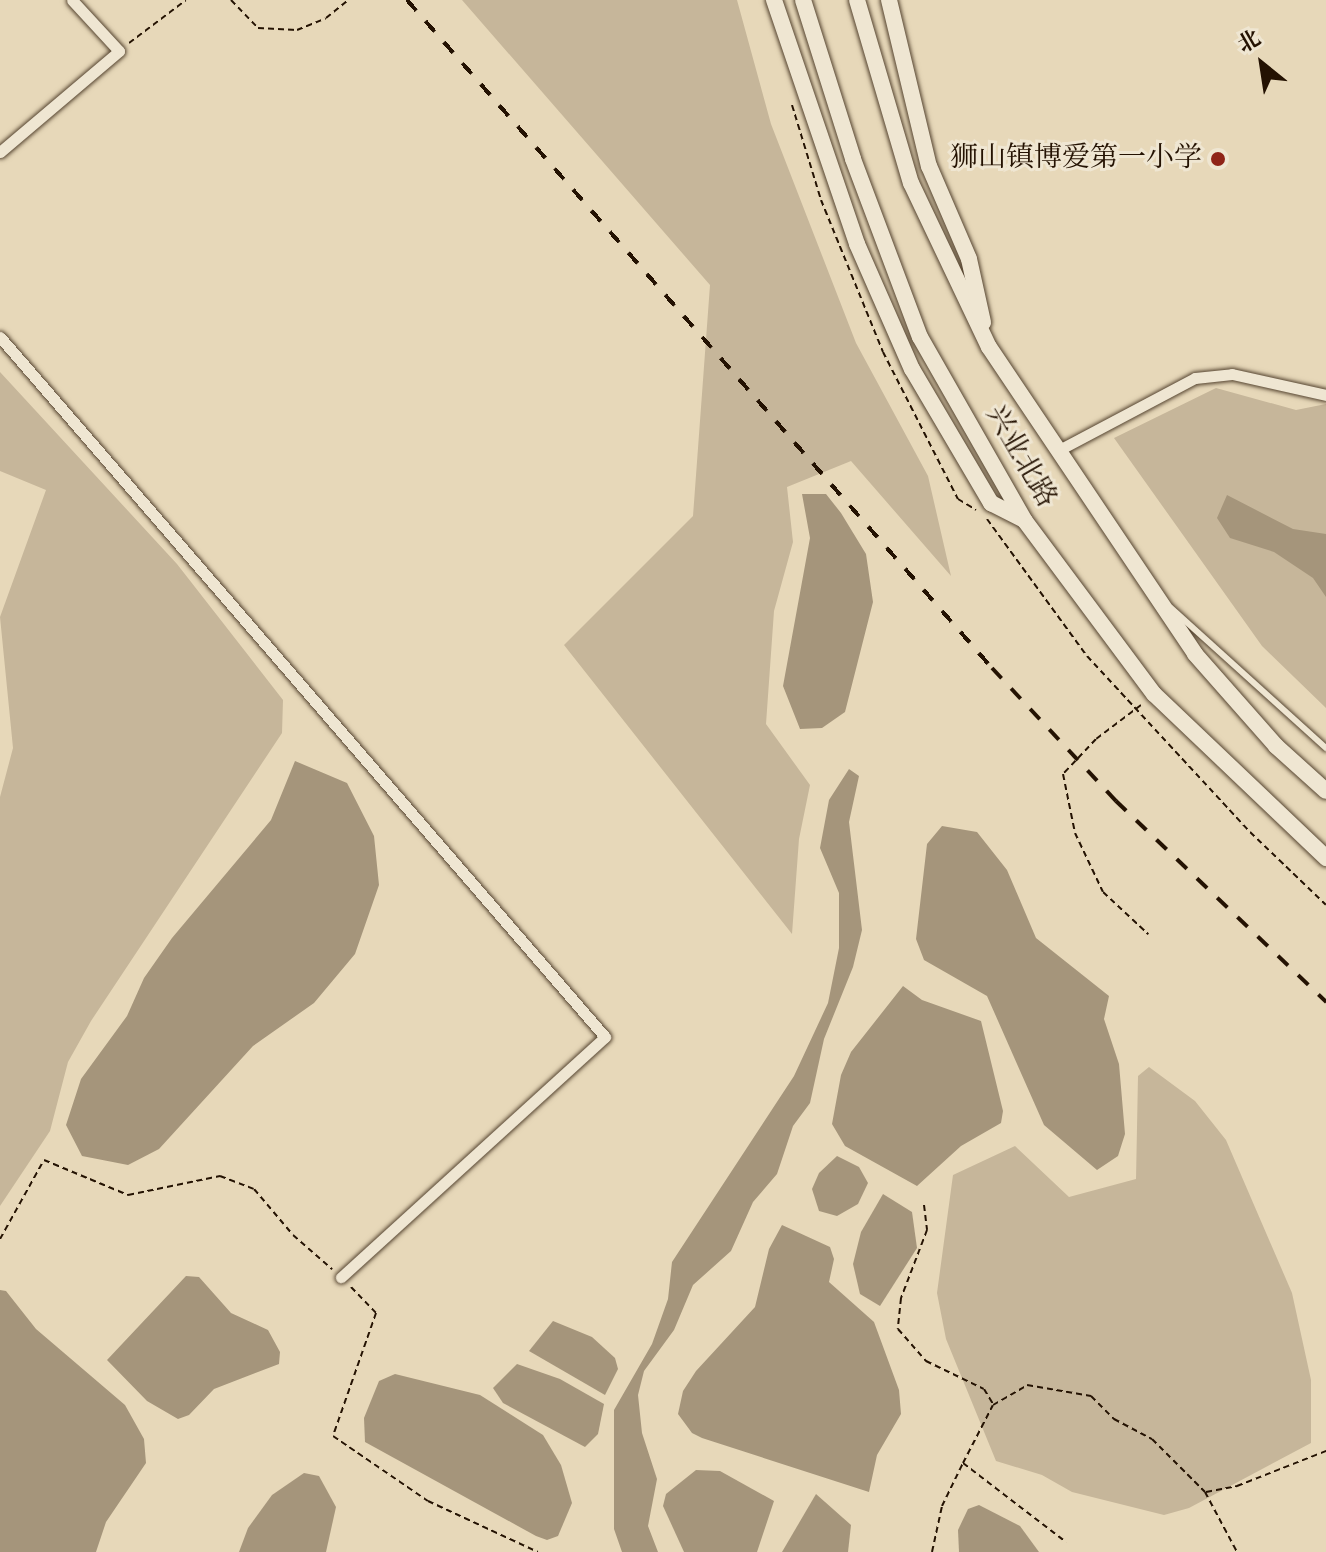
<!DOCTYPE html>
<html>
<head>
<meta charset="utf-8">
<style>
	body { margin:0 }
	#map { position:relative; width:1326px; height:1552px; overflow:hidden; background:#e7d8b9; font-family:"Sorts Mill Goudy","Noto Serif SC",serif }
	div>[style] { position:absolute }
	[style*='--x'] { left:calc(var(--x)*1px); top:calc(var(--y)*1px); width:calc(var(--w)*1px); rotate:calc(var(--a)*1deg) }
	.green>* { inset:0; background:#c6b69a }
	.water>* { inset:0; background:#a5957b }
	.path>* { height:2px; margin-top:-1px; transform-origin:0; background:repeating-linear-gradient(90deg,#241202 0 6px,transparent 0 10px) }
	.roads { filter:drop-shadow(0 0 2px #554430) drop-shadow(0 0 2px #554430) }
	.service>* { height:6px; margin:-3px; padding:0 3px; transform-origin:3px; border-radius:3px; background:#efe6d2 }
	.minor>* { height:11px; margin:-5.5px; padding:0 5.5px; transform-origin:5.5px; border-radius:5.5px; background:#efe6d2 }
	.secondary>* { height:16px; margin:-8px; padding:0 8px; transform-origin:8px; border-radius:8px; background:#efe6d2 }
	.rail>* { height:4px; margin-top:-2px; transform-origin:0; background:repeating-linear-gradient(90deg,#241202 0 14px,transparent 0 28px) }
	.dots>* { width:22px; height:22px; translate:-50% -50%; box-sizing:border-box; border:4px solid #efe6d2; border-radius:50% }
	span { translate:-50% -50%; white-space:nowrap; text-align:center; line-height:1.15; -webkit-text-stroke:6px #efe6d2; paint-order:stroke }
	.poi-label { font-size:28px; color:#241202 }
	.right { translate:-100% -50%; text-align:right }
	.street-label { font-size:28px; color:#241202 }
	.north { position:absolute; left:1222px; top:24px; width:80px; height:80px; -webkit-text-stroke:6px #efe6d2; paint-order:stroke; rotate:330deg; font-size:22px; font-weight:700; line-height:32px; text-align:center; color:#241202 }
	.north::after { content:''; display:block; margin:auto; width:28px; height:36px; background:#241202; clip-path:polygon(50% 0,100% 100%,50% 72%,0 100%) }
</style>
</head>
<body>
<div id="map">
	<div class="green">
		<i style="clip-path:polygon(462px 0,737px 0,771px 124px,856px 343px,928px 476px,951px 576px,851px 461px,787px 487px,793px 542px,774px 611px,766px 724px,810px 785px,799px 839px,792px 934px,564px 645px,693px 516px,710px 285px)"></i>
		<i style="clip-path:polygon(0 372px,177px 564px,283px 700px,282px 733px,91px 1021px,68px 1062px,50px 1131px,0 1206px,0 797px,13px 748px,0 617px,46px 490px,0 471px)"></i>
		<i style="clip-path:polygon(1216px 388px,1296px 410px,1326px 404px,1326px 708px,1262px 646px,1114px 438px)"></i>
		<i style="clip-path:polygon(1149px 1067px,1195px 1101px,1226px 1140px,1292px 1293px,1311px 1380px,1311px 1443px,1189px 1508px,1164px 1515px,1072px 1492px,1042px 1475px,996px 1461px,946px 1339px,937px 1293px,953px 1175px,1015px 1146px,1069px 1197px,1136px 1179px,1138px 1076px)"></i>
	</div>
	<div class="water">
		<i style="clip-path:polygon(802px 494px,826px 494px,841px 513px,866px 554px,873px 602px,845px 712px,822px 728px,800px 729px,783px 686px,810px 538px)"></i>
		<i style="clip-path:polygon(1227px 495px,1293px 529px,1326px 534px,1326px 597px,1313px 578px,1274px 552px,1230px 538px,1217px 518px)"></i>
		<i style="clip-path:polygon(295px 761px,347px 783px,374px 836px,379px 885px,355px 954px,314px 1003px,253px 1046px,159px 1149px,128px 1165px,82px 1156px,66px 1125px,81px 1079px,127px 1016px,144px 978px,172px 938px,271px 820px)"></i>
		<i style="clip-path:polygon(849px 769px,859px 776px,849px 822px,862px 930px,853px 967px,824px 1039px,810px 1103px,793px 1126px,777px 1174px,753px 1202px,731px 1251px,693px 1285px,674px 1330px,644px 1371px,638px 1395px,642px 1433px,657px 1479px,648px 1526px,658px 1552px,622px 1552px,614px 1529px,614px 1410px,652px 1344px,668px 1299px,672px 1262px,794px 1076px,828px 1003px,839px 948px,839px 893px,820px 848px,829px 800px)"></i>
		<i style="clip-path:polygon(942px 826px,977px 832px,1007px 870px,1036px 938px,1109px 996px,1104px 1019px,1119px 1064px,1125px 1134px,1118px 1156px,1097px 1170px,1044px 1125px,987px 996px,924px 960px,916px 939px,927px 844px)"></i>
		<i style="clip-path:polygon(903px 986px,922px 1000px,981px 1021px,1003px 1111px,1001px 1123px,961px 1146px,917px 1186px,845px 1146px,832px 1124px,841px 1075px,851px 1052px)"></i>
		<i style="clip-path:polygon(837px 1156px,859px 1167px,868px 1183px,858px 1204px,837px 1216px,819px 1211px,812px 1189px,819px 1173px)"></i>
		<i style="clip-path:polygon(883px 1194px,912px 1212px,917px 1248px,880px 1306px,860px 1294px,853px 1264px,861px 1232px)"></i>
		<i style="clip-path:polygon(782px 1225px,830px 1247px,834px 1259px,829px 1282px,874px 1322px,899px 1390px,901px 1414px,877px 1455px,869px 1492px,702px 1438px,692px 1433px,678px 1414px,683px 1391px,696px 1371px,755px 1307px,769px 1249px)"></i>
		<i style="clip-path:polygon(186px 1276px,199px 1277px,231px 1313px,268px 1330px,280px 1352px,279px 1364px,214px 1389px,189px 1415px,178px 1419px,147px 1401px,107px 1360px)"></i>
		<i style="clip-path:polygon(0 1290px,6px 1291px,36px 1329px,125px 1405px,144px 1439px,146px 1463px,106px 1522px,96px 1552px,0 1552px)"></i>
		<i style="clip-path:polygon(553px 1321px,592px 1337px,615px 1358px,618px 1369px,605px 1395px,529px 1351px)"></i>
		<i style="clip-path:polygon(517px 1364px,560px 1379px,604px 1404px,598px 1434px,585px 1447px,503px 1403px,493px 1388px)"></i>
		<i style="clip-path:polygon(395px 1374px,480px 1395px,543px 1435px,561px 1465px,572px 1503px,558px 1536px,547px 1540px,536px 1536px,365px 1442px,364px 1418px,379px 1381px)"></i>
		<i style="clip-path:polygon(696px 1470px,720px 1471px,774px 1501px,757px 1552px,684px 1552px,663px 1506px,666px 1494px)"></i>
		<i style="clip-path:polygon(304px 1473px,319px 1476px,336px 1507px,326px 1552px,239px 1552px,248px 1528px,272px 1495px)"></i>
		<i style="clip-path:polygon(816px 1494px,851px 1525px,848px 1552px,782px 1552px)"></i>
		<i style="clip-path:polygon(979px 1505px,1020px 1526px,1039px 1552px,959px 1552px,958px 1530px,968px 1509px)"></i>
	</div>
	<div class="path">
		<i style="--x:231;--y:0;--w:39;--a:46"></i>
		<i style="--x:258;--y:28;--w:39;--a:3"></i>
		<i style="--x:297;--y:30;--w:31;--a:-22"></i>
		<i style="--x:326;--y:18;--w:28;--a:-39"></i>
		<i style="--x:129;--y:43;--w:71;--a:-37"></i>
		<i style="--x:792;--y:105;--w:99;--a:73"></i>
		<i style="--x:821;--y:200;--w:164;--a:67.8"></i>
		<i style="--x:883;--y:352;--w:165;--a:63"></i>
		<i style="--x:958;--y:499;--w:21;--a:31"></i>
		<i style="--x:987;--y:519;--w:170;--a:53.9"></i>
		<i style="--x:1087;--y:656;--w:240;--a:47.2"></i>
		<i style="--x:1250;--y:832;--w:105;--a:43.8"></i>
		<i style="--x:1141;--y:705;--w:56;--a:142.9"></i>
		<i style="--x:1096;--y:739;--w:48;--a:133.3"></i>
		<i style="--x:1063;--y:774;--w:60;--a:78.5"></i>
		<i style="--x:1075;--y:833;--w:65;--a:64.6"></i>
		<i style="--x:1103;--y:892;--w:62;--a:43"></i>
		<i style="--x:924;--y:1205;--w:25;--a:83"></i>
		<i style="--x:927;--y:1230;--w:73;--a:110.9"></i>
		<i style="--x:901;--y:1298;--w:31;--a:96"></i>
		<i style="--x:898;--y:1329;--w:43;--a:48.8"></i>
		<i style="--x:926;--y:1361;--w:64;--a:25.8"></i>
		<i style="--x:984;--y:1389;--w:17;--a:59"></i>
		<i style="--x:0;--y:1239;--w:90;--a:-60.9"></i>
		<i style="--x:44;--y:1160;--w:91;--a:22.6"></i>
		<i style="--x:128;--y:1195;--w:94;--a:-11.7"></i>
		<i style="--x:220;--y:1176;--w:36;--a:21"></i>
		<i style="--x:254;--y:1189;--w:60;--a:49.7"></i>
		<i style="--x:293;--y:1235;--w:52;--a:41.1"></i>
		<i style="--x:351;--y:1287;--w:36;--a:46"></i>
		<i style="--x:376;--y:1313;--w:130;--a:109.3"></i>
		<i style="--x:333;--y:1436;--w:115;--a:34.4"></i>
		<i style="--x:428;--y:1501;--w:121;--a:24.9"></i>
		<i style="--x:963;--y:1463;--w:65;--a:-62.7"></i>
		<i style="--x:993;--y:1405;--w:39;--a:-30"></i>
		<i style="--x:1027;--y:1385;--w:65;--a:9.8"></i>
		<i style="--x:1091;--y:1396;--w:33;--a:45"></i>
		<i style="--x:1114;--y:1419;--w:43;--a:27.8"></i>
		<i style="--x:1152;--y:1439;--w:75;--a:45"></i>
		<i style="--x:1205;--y:1492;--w:68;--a:61.9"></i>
		<i style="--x:1206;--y:1492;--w:32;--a:-11"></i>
		<i style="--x:1237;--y:1486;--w:96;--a:-21.5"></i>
		<i style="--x:932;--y:1552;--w:47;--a:-77.7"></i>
		<i style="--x:942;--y:1506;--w:48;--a:-64"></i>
		<i style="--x:963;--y:1463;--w:130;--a:37.5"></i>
	</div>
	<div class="roads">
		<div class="service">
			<i style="--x:1171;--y:608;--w:209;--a:42.1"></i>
		</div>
		<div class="minor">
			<i style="--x:0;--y:152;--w:156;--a:-40.3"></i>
			<i style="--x:119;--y:51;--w:69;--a:-132.7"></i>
			<i style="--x:0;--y:337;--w:925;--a:49.16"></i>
			<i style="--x:605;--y:1037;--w:357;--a:137.7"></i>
			<i style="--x:1057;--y:451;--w:156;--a:-27.9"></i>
			<i style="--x:1195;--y:378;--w:37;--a:-6"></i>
			<i style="--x:1232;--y:374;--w:96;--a:12.6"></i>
		</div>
		<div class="secondary">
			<i style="--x:774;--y:0;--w:258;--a:71.2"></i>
			<i style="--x:857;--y:244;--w:137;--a:66.3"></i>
			<i style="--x:912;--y:369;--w:156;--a:59.5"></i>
			<i style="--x:991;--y:503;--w:37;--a:27"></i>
			<i style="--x:803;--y:0;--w:167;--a:72.5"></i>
			<i style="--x:853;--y:159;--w:190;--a:69.4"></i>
			<i style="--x:920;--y:337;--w:212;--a:60.3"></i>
			<i style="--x:1025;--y:521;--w:216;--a:53.3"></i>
			<i style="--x:1154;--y:694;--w:238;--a:43.6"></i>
			<i style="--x:857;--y:0;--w:191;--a:73.6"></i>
			<i style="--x:911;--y:183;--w:182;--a:64.6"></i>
			<i style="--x:989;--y:347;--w:370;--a:56.1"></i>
			<i style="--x:1195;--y:654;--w:123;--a:48.6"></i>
			<i style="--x:1276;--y:746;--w:67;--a:42"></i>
			<i style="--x:889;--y:0;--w:171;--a:76.5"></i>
			<i style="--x:929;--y:166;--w:101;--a:66.7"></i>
			<i style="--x:969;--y:259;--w:65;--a:77.5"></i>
		</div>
	</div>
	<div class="rail">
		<i style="--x:407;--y:0;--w:888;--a:48.79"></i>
		<i style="--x:992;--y:668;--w:182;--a:47"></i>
		<i style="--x:1116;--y:801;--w:291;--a:43.7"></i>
	</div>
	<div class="dots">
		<i style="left:1218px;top:159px;background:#8f2418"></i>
	</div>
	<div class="poi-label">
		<span class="right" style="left:1202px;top:159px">狮山镇博爱第一小学</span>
	</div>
	<div class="street-label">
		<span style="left:1020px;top:457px;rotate:60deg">兴业北路</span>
	</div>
	<div class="north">北</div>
</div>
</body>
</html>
